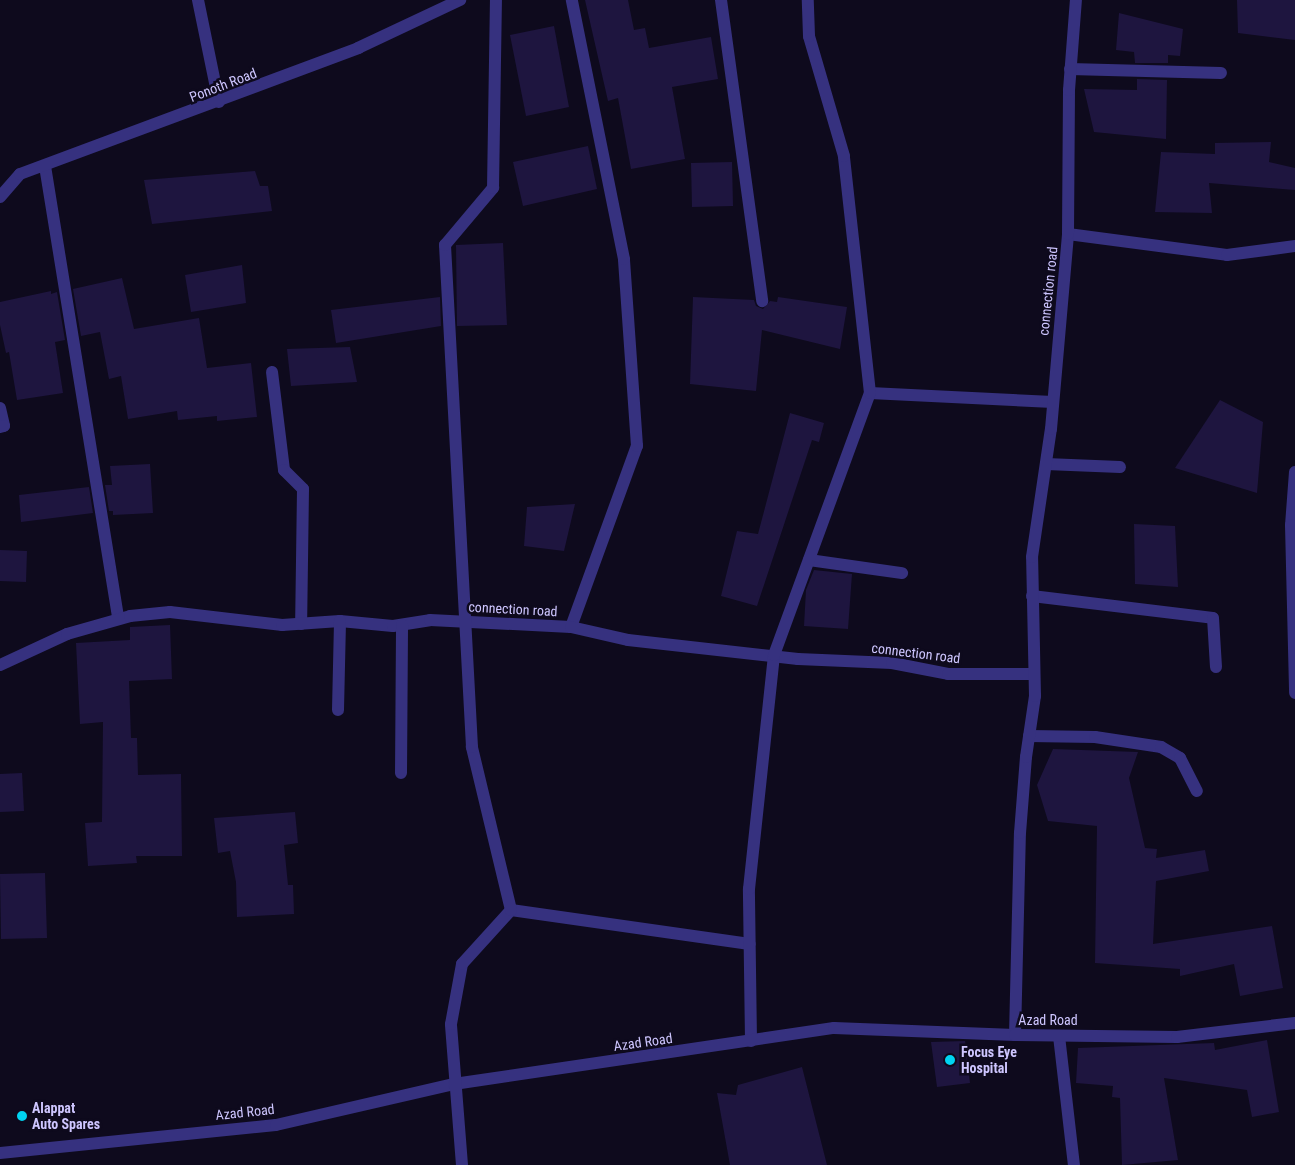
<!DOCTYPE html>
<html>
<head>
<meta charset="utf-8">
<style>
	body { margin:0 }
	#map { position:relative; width:1295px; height:1165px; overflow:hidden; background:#0e0a1d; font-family:"Roboto Condensed",sans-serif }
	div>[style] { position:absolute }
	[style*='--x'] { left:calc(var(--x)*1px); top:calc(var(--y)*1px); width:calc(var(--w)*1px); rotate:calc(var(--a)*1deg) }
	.building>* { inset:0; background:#1e153f }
	.minor>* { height:12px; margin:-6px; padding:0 6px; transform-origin:6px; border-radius:6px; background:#36317f }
	.dots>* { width:14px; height:14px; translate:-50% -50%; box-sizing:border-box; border:2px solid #0e0a1d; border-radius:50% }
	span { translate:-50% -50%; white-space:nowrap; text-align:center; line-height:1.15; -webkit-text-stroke:5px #0e0a1d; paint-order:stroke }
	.street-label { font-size:14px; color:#cec6ff }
	.poi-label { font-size:14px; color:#cec6ff; font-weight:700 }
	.left { translate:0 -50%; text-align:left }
</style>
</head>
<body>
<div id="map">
	<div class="building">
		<i style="clip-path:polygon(585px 0,628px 0,634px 30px,645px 28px,649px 48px,711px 37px,718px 79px,672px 87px,685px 159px,631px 169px,618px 98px,608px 101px)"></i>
		<i style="clip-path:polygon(1237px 0,1295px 0,1295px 40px,1238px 33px)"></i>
		<i style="clip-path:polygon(1119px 13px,1183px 29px,1180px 56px,1168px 55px,1168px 63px,1135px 63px,1134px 52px,1116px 50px)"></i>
		<i style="clip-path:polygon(554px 26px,569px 107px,526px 116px,510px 35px)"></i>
		<i style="clip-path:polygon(1137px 79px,1167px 80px,1166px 139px,1094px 132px,1084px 89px,1137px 90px)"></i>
		<i style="clip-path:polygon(1271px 142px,1269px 162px,1295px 168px,1295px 190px,1209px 183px,1212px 213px,1155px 212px,1161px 152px,1215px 154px,1215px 143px)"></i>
		<i style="clip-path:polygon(588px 146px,597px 189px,523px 206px,513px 162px)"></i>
		<i style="clip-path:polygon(732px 162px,733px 206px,692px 207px,691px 163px)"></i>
		<i style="clip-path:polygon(255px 171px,260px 186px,268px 186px,272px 211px,152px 224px,144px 180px)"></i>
		<i style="clip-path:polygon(503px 243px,507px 325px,457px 326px,456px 245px)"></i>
		<i style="clip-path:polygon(242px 265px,246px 303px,191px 312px,185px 275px)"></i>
		<i style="clip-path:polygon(122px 278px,134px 329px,199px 318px,207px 368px,251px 363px,257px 417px,217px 421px,217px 416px,178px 420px,177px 411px,128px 419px,121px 376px,109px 379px,100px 332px,81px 336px,73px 289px)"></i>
		<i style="clip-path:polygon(51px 291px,51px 294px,57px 292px,65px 340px,55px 342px,63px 393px,17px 400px,9px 352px,6px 353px,0 325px,0 302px)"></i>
		<i style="clip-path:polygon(440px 297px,441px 326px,336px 343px,331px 310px)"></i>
		<i style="clip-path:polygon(693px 297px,754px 300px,756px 306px,763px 309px,770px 301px,777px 302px,778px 297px,847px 307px,840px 349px,762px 330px,756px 391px,690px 384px)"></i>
		<i style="clip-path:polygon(350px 347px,357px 382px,291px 386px,287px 349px)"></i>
		<i style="clip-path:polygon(1220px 400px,1263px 422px,1257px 493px,1175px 468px)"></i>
		<i style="clip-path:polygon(790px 413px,824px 423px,819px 442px,812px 440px,757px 606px,721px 596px,737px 531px,758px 534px)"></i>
		<i style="clip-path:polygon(150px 464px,153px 513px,113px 515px,113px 511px,109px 511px,105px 485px,112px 485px,110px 466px)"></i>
		<i style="clip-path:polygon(89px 487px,93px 513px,21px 522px,19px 495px)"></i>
		<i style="clip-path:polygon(575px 504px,564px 551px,524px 546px,527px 507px)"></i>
		<i style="clip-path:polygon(1134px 524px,1175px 526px,1178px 587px,1135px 584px)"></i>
		<i style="clip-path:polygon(0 550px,27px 551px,26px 582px,0 581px)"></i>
		<i style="clip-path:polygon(814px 570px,852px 574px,848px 629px,804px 626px,806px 590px)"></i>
		<i style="clip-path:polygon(170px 625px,172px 679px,129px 681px,131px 738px,137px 738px,138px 775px,181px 774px,182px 856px,136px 856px,137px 863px,88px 866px,85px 823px,102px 822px,103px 722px,80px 724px,76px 643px,130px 640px,130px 627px)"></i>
		<i style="clip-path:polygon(1053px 749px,1138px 752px,1129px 778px,1145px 848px,1157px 849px,1156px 858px,1205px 850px,1209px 871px,1156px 881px,1153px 944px,1272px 926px,1283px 988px,1240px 996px,1234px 964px,1180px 976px,1180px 969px,1095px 963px,1097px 826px,1048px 821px,1037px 785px)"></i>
		<i style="clip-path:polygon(22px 773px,24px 811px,0 812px,0 774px)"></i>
		<i style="clip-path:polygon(295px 812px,298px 843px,284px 845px,288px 885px,293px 885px,294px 914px,237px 917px,236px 882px,230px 851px,218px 853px,214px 818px)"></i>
		<i style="clip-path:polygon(45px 873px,47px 938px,1px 939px,0 874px)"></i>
		<i style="clip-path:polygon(1267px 1040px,1279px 1112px,1252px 1117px,1247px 1090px,1164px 1078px,1178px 1160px,1122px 1165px,1120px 1098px,1112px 1097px,1113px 1086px,1076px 1083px,1078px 1048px,1214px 1043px,1215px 1050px)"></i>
		<i style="clip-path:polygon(965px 1041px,970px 1083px,937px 1087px,931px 1042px)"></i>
		<i style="clip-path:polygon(802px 1067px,827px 1165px,730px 1165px,717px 1093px,736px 1095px,738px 1085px)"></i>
	</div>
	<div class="minor">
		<i style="--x:198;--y:0;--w:104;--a:78.4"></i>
		<i style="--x:721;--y:0;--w:304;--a:82.2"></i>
		<i style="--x:1070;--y:69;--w:151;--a:1.5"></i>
		<i style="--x:45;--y:166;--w:459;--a:80.8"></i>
		<i style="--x:0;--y:197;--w:30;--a:-49"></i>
		<i style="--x:20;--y:174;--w:361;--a:-20.4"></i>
		<i style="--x:358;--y:48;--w:113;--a:-25.2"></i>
		<i style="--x:1068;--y:234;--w:160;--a:7.5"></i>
		<i style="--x:1227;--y:255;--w:69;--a:-7.5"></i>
		<i style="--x:272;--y:372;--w:99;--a:83"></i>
		<i style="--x:284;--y:470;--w:27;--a:45"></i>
		<i style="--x:303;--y:489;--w:135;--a:90.8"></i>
		<i style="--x:870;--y:393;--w:183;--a:2.8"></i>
		<i style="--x:0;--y:408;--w:18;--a:77"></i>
		<i style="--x:4;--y:426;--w:4;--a:166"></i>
		<i style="--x:1046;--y:464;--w:74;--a:2.3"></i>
		<i style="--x:1295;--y:472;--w:53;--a:94.3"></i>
		<i style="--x:1291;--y:525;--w:168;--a:88.6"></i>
		<i style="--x:809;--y:560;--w:94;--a:8"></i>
		<i style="--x:1032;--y:596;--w:182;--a:6.9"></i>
		<i style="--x:1213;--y:618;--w:49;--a:86.5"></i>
		<i style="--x:571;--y:627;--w:193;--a:-70"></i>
		<i style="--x:637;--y:446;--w:187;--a:-94"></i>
		<i style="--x:624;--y:259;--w:264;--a:-101.4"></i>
		<i style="--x:0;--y:665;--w:74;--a:-24.8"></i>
		<i style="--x:67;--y:634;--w:66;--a:-15.9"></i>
		<i style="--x:130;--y:616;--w:40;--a:-5.7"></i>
		<i style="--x:170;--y:612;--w:113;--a:6.6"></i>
		<i style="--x:282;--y:625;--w:58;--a:-3.9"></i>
		<i style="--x:340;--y:621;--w:53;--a:5.4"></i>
		<i style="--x:393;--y:626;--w:37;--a:-9"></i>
		<i style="--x:430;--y:620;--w:141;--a:2.8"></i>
		<i style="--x:571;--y:627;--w:58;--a:12.8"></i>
		<i style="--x:628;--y:640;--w:171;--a:6.4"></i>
		<i style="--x:798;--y:659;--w:94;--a:2.4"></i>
		<i style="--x:892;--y:663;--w:57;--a:11.1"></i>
		<i style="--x:948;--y:674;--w:85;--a:0"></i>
		<i style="--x:338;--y:710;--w:89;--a:-88.7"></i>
		<i style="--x:1029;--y:736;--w:66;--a:0.9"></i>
		<i style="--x:1095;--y:737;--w:67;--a:8.6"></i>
		<i style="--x:1161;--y:747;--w:22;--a:30"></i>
		<i style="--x:1180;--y:758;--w:37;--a:63"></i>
		<i style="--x:401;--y:773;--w:148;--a:-89.6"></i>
		<i style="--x:511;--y:910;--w:241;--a:8.1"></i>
		<i style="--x:1015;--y:1035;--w:202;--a:-88.6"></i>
		<i style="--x:1020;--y:833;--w:76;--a:-85.5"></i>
		<i style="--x:1026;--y:757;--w:62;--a:-81.6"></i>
		<i style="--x:1035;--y:696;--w:139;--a:-91.2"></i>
		<i style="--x:1032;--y:557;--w:129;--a:-81.6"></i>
		<i style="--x:1051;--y:429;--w:196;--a:-85"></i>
		<i style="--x:1068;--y:234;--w:144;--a:-89.6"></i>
		<i style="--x:1069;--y:90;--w:90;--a:-85.6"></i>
		<i style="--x:1059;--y:1036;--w:130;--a:83.4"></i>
		<i style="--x:751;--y:1041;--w:152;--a:-90.8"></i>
		<i style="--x:749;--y:889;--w:235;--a:-83.9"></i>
		<i style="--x:774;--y:655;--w:279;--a:-69.9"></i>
		<i style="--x:870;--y:393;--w:238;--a:-96.3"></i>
		<i style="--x:844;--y:156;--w:125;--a:-106.3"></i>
		<i style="--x:809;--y:36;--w:36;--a:-92"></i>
		<i style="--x:0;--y:1153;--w:277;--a:-5.8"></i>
		<i style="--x:276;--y:1125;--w:183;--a:-13"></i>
		<i style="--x:454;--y:1084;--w:384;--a:-8.4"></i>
		<i style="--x:834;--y:1028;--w:181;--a:2.2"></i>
		<i style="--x:1015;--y:1035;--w:162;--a:0.7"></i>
		<i style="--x:1177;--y:1037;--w:119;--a:-6.8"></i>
		<i style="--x:462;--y:1165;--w:141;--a:-94.5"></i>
		<i style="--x:451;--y:1024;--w:61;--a:-79.6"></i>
		<i style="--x:462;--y:964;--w:73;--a:-47.8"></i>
		<i style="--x:511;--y:910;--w:168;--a:-103.5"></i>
		<i style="--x:472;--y:747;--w:503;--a:-93.08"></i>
		<i style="--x:445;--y:245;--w:75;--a:-49.9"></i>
		<i style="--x:493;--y:188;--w:188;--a:-89.1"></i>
	</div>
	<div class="dots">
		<i style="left:950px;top:1060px;background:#00d3f1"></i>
		<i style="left:22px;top:1116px;background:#00d3f1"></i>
	</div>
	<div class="street-label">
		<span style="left:223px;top:85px;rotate:-21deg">Ponoth Road</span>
		<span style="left:1048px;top:291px;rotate:-84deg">connection road</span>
		<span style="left:513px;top:609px;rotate:3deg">connection road</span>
		<span style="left:916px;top:653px;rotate:7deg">connection road</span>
		<span style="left:1048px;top:1020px">Azad Road</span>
		<span style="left:643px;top:1042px;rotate:-8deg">Azad Road</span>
		<span style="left:245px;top:1112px;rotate:-6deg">Azad Road</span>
	</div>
	<div class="poi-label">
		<span class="left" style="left:961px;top:1060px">Focus Eye<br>Hospital</span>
		<span class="left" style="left:32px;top:1116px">Alappat<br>Auto Spares</span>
	</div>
</div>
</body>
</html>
